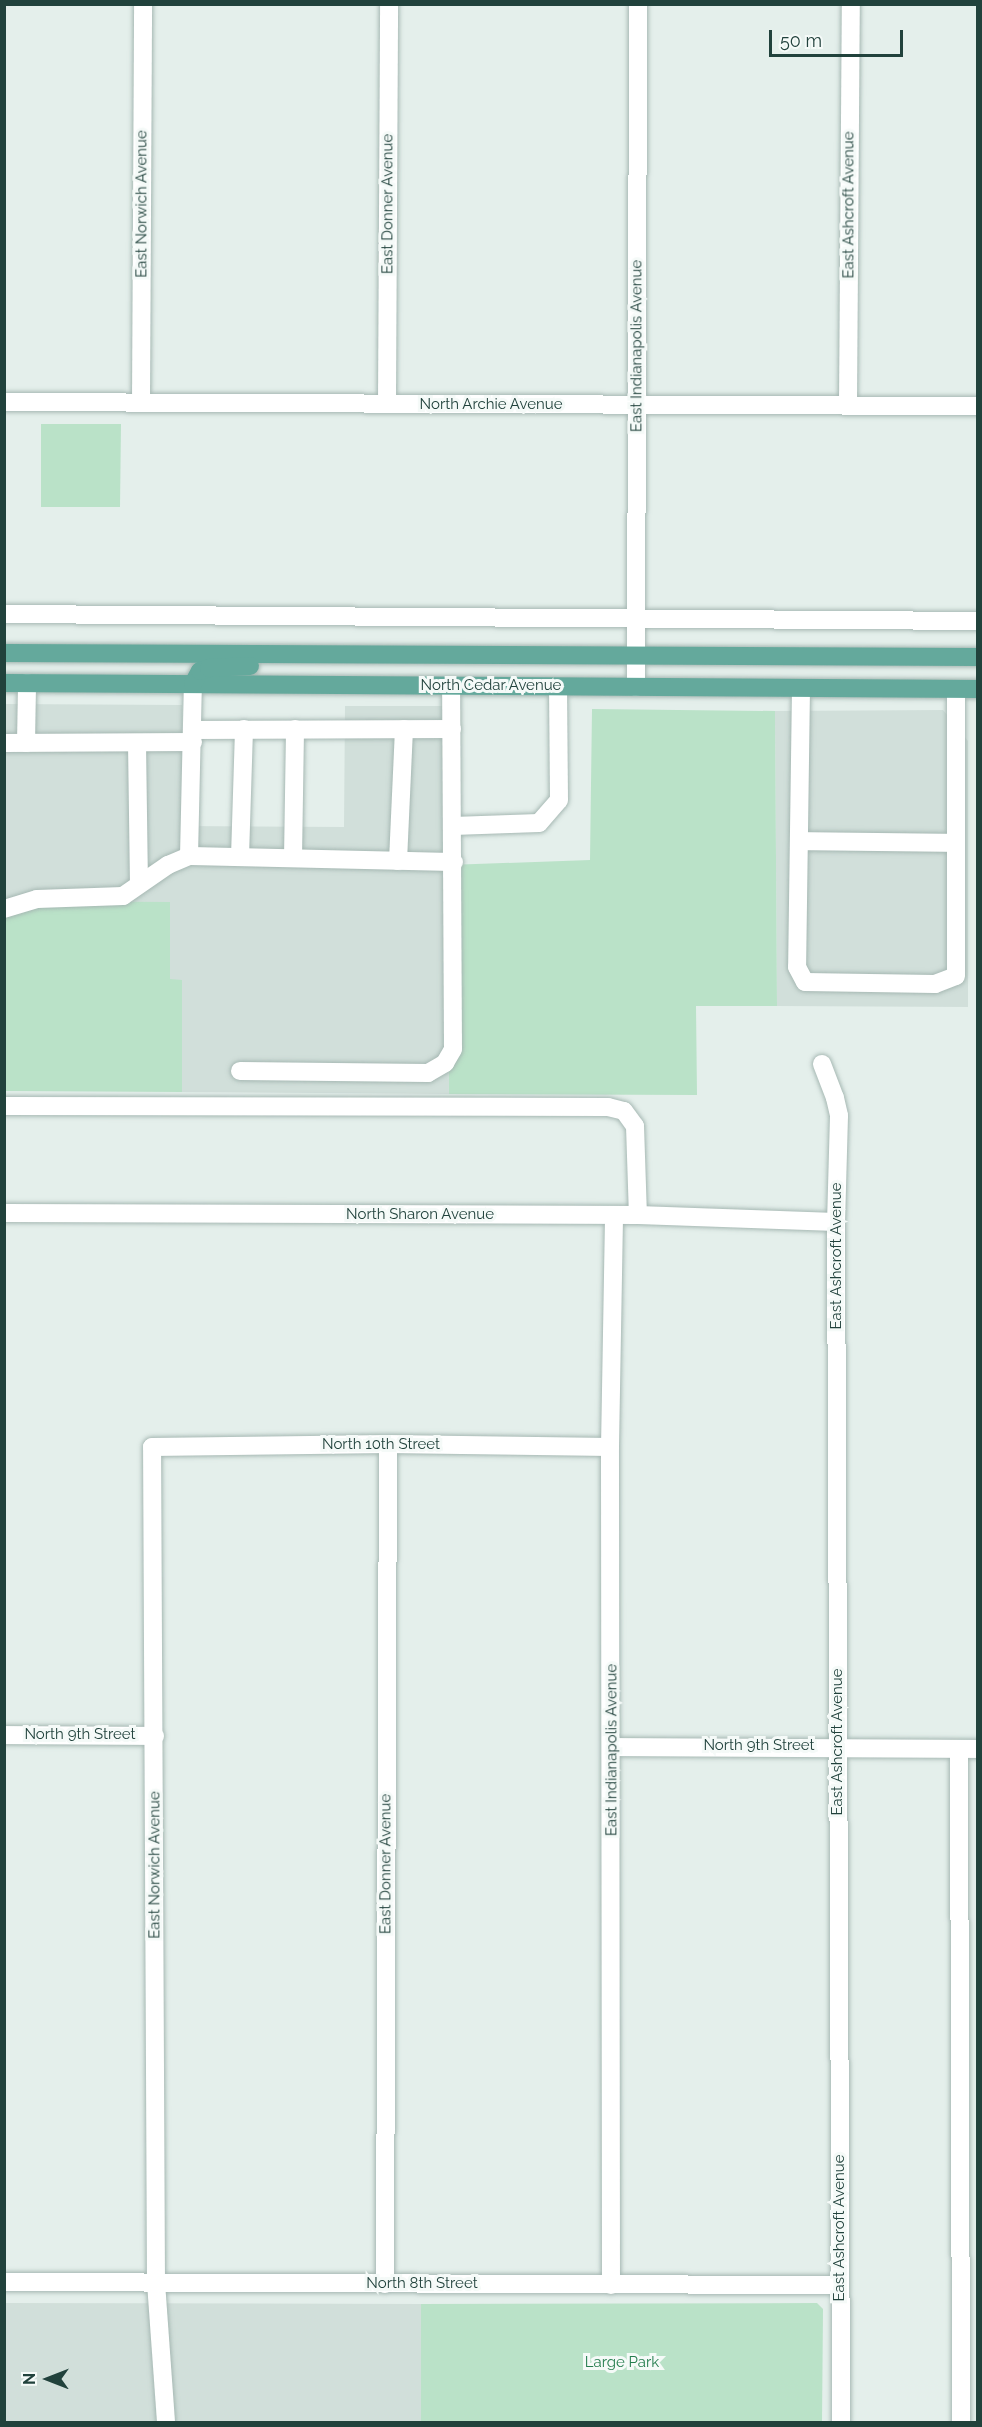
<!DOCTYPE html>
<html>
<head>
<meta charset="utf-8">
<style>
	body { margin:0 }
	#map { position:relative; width:982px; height:2427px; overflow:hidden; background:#e4efeb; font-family:Raleway,sans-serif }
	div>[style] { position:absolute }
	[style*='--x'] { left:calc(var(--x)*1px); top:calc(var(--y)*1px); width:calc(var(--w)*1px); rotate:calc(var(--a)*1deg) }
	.built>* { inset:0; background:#d1dfda }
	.green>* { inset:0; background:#bae2c8 }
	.roads { filter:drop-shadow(0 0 2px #a6b8b3) drop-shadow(0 0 2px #a6b8b3) }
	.minor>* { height:18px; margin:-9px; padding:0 9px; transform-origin:9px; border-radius:9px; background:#fff }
	.major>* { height:18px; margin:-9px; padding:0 9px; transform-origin:9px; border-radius:9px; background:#64a99c }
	span { translate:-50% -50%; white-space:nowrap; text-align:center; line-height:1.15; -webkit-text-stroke:6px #f5faf8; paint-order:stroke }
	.street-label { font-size:15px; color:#21423c }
	.park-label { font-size:15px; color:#267e4f }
	.frame { position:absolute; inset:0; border:6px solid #21423c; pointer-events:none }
	.north { position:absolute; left:18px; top:2349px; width:60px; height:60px; -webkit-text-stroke:4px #f5faf8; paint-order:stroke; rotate:270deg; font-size:16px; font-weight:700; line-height:24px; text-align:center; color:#21423c }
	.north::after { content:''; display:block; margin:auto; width:21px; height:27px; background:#21423c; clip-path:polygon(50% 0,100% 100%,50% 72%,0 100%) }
	.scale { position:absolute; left:769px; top:30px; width:134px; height:27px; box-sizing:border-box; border:3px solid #21423c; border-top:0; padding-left:8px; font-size:18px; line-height:21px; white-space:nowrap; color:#21423c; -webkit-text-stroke:4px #f5faf8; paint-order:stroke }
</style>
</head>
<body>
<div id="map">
	<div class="built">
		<i style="clip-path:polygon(5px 704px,182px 705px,182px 826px,344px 827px,345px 706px,447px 706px,449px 1094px,182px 1092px,182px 980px,170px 980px,5px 901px)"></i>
		<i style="clip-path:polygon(943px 710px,968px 741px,968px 1007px,777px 1006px,775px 711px)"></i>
		<i style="clip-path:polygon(5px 2303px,421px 2304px,421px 2422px,5px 2422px)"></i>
	</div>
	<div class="green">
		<i style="clip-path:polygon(41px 424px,121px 424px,120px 507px,41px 507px)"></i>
		<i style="clip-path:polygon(592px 709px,775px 711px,777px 1006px,696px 1006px,697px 1095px,449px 1094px,448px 865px,590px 860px)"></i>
		<i style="clip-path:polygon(5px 901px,170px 902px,170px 979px,182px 980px,182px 1092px,5px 1091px)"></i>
		<i style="clip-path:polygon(817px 2303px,823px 2309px,822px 2422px,421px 2422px,421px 2304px)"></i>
	</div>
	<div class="roads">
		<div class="minor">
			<i style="--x:4;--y:402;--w:974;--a:0.24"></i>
			<i style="--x:141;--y:403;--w:399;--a:-89.7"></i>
			<i style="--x:387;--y:404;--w:400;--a:-89.7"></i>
			<i style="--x:848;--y:406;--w:402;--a:-89.6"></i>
			<i style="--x:4;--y:614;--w:974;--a:0.41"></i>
			<i style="--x:636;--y:687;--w:683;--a:-89.83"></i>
			<i style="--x:801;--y:688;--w:279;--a:90.8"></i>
			<i style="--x:797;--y:967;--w:17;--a:62"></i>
			<i style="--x:805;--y:982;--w:130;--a:0.9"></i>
			<i style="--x:935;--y:984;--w:22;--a:-21"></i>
			<i style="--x:956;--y:976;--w:287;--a:-90"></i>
			<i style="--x:192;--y:730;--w:260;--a:-0.2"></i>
			<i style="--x:4;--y:743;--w:189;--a:-0.3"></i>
			<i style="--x:26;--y:743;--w:60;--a:-89"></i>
			<i style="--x:137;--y:743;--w:141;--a:89.2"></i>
			<i style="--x:453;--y:826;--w:86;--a:-2"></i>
			<i style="--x:539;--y:823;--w:30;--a:-49"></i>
			<i style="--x:559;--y:800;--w:113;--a:-90.5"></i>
			<i style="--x:799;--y:841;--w:157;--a:0.7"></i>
			<i style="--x:189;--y:856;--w:172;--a:-88.7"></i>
			<i style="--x:240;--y:857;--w:128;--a:-88.2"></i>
			<i style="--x:293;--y:858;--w:129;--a:-89.1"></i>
			<i style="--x:398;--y:861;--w:132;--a:-87.4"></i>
			<i style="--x:4;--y:909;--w:34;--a:-17"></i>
			<i style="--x:37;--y:899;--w:86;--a:-2"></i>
			<i style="--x:123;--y:896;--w:55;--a:-34.6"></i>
			<i style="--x:168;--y:865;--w:23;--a:-23"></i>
			<i style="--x:189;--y:856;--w:265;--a:1.3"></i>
			<i style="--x:822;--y:1064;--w:36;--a:69"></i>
			<i style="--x:835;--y:1098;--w:18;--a:77"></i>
			<i style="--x:839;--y:1116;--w:106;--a:91.6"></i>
			<i style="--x:836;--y:1222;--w:1200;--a:89.76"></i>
			<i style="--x:240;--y:1071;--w:188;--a:0.6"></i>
			<i style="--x:428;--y:1073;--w:20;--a:-30"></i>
			<i style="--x:445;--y:1063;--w:16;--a:-60"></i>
			<i style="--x:453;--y:1049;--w:363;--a:-90.3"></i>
			<i style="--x:4;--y:1106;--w:604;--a:0.09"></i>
			<i style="--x:608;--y:1107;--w:16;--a:14"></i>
			<i style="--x:624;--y:1111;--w:19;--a:54"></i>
			<i style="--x:635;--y:1126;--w:89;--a:88.1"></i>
			<i style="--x:4;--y:1213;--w:634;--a:0.18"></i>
			<i style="--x:638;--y:1215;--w:198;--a:2"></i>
			<i style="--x:4;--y:1735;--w:151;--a:0.4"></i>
			<i style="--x:612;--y:1747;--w:366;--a:0.3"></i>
			<i style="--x:959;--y:1749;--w:673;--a:89.83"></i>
			<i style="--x:4;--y:2282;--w:836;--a:0.21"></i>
			<i style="--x:385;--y:2284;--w:840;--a:-89.8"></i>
			<i style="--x:611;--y:2285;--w:838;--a:-90.07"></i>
			<i style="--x:610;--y:1447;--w:232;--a:-89"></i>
			<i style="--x:166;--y:2422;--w:139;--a:-94.1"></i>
			<i style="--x:156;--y:2283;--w:836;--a:-90.27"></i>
			<i style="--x:152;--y:1447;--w:236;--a:-0.7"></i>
			<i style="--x:388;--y:1444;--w:222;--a:0.8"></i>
		</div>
		<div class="major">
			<i style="--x:4;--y:653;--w:974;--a:0.24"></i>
			<i style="--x:4;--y:683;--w:974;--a:0.35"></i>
			<i style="--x:193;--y:684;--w:15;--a:-62"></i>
			<i style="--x:200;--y:671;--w:9;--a:-18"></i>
			<i style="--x:209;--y:668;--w:41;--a:-2.8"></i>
		</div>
	</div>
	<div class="street-label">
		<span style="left:142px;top:204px;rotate:-90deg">East Norwich Avenue</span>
		<span style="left:388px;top:204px;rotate:-90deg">East Donner Avenue</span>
		<span style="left:849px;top:205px;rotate:-90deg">East Ashcroft Avenue</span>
		<span style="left:637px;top:346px;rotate:-90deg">East Indianapolis Avenue</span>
		<span style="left:491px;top:405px">North Archie Avenue</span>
		<span style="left:491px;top:686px">North Cedar Avenue</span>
		<span style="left:420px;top:1215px">North Sharon Avenue</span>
		<span style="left:837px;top:1256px;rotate:-90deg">East Ashcroft Avenue</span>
		<span style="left:381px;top:1445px">North 10th Street</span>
		<span style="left:80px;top:1735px">North 9th Street</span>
		<span style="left:838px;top:1742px;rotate:-90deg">East Ashcroft Avenue</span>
		<span style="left:759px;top:1746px">North 9th Street</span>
		<span style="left:612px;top:1750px;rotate:-90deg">East Indianapolis Avenue</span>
		<span style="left:386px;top:1864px;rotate:-90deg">East Donner Avenue</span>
		<span style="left:155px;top:1865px;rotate:-90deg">East Norwich Avenue</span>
		<span style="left:840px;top:2228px;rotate:-90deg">East Ashcroft Avenue</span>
		<span style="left:422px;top:2284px">North 8th Street</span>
	</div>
	<div class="park-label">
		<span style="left:622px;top:2363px">Large Park</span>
	</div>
	<div class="frame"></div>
	<div class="north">N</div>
	<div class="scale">50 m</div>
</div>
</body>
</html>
